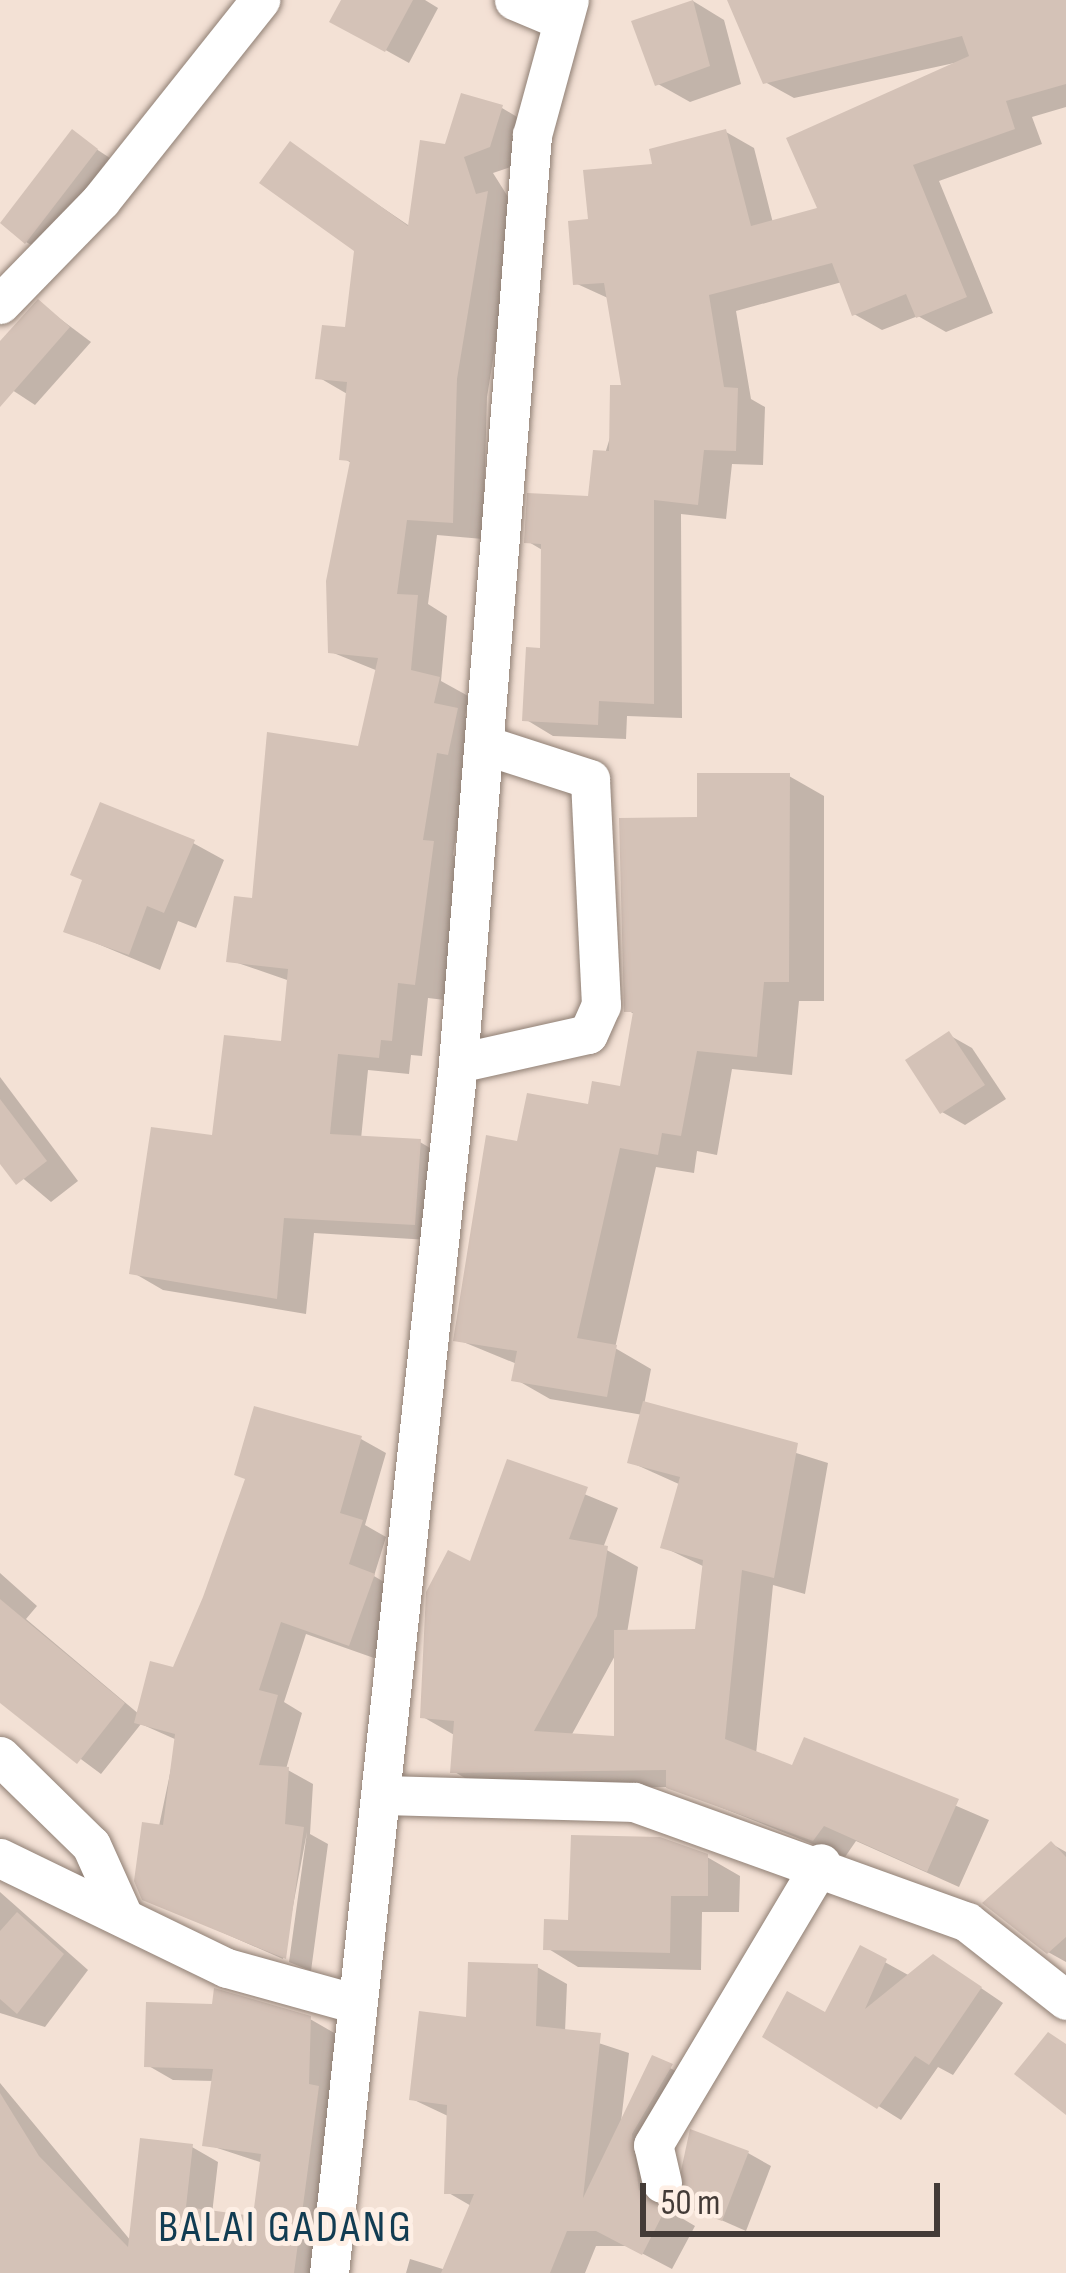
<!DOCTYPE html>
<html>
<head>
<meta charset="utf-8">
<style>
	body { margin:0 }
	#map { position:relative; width:1066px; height:2273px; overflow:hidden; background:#f3e1d5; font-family:"Sofia Sans Condensed",sans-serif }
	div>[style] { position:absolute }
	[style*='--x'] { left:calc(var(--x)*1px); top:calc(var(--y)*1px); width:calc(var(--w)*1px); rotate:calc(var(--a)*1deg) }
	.shadow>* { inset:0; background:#0003 }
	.building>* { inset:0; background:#d4c2b7 }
	.roads { filter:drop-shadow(0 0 3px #8f7f74) drop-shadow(0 0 3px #8f7f74) }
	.minor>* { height:39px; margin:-19.5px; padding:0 19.5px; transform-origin:19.5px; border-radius:19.5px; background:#fff }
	span { translate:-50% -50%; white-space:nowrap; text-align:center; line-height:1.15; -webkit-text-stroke:10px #feefe5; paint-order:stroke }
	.quarter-label { font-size:45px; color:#113c52; letter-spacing:3px }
	.scale { position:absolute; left:640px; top:2183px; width:300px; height:54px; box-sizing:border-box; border:6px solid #433b37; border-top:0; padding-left:15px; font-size:36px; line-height:42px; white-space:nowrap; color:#433b37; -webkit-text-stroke:9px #feefe5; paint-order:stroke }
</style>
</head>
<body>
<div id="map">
	<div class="shadow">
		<i style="clip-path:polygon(345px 0,425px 0,438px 8px,409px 63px,333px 21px)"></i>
		<i style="clip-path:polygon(730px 0,1066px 0,1066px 107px,1032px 117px,1042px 144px,939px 181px,993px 313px,946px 332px,918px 316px,882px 330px,854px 314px,842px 282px,736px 311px,751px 399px,765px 407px,763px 465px,732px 464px,726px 519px,681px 514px,682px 718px,627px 716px,626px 739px,553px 736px,525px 719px,543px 651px,544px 551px,527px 541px,591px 500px,625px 388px,610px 299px,575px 283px,591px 222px,656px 167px,726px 132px,754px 148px,773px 223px,821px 210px,968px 60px,794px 98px,765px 82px)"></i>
		<i style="clip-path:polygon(693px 1px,724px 20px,741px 84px,690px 102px,658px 84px)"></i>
		<i style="clip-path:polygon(502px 108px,532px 126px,520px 164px,493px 173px,517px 211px,487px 397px,483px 539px,437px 535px,428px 604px,447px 616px,441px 681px,470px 697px,465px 716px,487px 729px,467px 768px,453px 855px,463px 861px,445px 1000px,428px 998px,422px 1056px,411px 1055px,409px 1074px,368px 1070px,361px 1139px,420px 1142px,450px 1160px,445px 1241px,314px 1233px,306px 1314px,163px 1290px,132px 1272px,283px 1044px,290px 981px,229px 960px,255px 902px,360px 750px,378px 671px,331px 652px,353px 464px,343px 458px,349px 395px,318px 377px,348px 330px,357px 250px,290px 145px,411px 227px,448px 147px)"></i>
		<i style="clip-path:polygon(72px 133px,119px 164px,49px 255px,26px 242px)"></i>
		<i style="clip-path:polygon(39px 303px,91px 342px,35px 405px,0 382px,0 346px)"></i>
		<i style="clip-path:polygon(evenodd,789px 776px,824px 796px,824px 1001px,799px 1001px,792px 1075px,732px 1069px,717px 1155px,697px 1151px,694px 1173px,656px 1167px,615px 1348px,651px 1369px,644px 1405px,828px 1463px,805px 1594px,773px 1585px,756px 1754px,793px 1769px,806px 1741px,989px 1820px,959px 1887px,856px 1841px,845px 1857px,670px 1787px,484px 1789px,453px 1771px,456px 1736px,423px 1717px,509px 1463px,618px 1508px,603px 1548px,638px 1567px,627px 1633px,698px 1632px,705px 1567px,663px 1547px,681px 1485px,630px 1462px,643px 1415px,550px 1399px,515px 1379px,517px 1364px,456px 1339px,520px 1144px,622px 1089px,636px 1015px,627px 1010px,700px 820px,789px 776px,617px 1652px,617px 1740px,571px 1736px,617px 1652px)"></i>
		<i style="clip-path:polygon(193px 843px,224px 860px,196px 928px,178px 921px,160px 970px,67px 931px)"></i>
		<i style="clip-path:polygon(949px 1035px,972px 1048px,1006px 1099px,965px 1125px,942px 1112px)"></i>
		<i style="clip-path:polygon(0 1077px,78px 1181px,51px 1202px,0 1159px)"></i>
		<i style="clip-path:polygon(361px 1439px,386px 1453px,365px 1525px,386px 1537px,374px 1576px,399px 1591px,374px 1658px,306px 1634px,284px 1702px,302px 1713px,286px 1769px,313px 1784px,310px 1834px,328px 1844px,311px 1971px,289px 1962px,307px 1832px,283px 1959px,144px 1898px,177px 1740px,141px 1724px,101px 1774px,0 1699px,0 1573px,37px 1606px,26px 1619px,140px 1715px)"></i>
		<i style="clip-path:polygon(1052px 1844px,1066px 1852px,1066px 1962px,1048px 1952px)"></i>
		<i style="clip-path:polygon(707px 1857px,740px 1876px,739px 1912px,702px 1912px,701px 1970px,578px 1967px,547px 1948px,571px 1923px)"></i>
		<i style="clip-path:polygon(0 1892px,88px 1970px,45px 2027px,0 2013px)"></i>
		<i style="clip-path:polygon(861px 1949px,910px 1976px,956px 1971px,1003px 2003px,953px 2075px,938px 2067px,901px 2120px,766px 2036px,826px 2017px)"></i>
		<i style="clip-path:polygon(537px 1967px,567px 1984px,565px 2032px,629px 2053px,621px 2122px,653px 2059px,700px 2084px,660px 2152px,668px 2210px,695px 2226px,672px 2269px,628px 2246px,596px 2246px,585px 2273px,406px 2273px,410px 2259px,446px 2270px,473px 2207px,447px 2192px,450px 2117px,412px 2099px,469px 2020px)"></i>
		<i style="clip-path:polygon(310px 2019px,336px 2034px,322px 2273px,0 2273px,0 2083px,131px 2241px,192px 2147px,218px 2162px,212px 2214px,255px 2220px,263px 2163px,205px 2144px,214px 2081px,173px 2080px,147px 2065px)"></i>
		<i style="clip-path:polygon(748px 2153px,771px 2166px,746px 2231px,678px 2201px)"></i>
	</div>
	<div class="building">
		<i style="clip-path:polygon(341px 0,413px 0,385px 52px,329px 22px)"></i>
		<i style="clip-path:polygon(693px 0,710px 66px,655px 86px,631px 21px)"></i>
		<i style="clip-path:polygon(727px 0,1066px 0,1066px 84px,1006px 101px,1015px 129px,913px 165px,967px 297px,916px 318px,906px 294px,852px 316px,832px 263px,709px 295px,724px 387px,738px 388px,736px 451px,704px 450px,698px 505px,654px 500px,654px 704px,599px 701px,598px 725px,522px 721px,526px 647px,540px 648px,541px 544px,524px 543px,527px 493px,588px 496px,593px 450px,609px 451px,610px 385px,621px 385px,604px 283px,573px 285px,568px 221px,588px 219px,583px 170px,652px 164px,649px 149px,726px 129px,751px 226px,817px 208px,786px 138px,969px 56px,962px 36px,763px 84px)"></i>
		<i style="clip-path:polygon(461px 93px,503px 105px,490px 147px,464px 157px,476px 194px,488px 191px,457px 379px,453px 523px,407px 520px,397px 594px,418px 595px,411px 670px,440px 677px,434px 703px,458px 708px,448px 755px,437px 753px,423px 840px,434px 841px,415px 985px,398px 983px,392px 1041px,381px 1040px,379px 1058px,338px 1054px,330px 1134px,421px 1139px,415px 1225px,284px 1218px,277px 1299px,129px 1274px,151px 1127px,212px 1135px,224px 1035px,281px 1041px,288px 969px,226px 962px,234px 896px,252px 898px,267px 732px,358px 746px,378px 658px,328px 653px,326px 581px,350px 461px,339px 460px,347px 382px,315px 379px,322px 325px,345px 327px,354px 251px,259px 183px,290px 141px,408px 226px,420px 140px,445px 144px)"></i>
		<i style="clip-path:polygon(72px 129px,98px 149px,25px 244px,0 223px)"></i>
		<i style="clip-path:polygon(38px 299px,70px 327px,0 407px,0 341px)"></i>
		<i style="clip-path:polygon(697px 773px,790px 773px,789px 982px,764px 982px,757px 1057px,697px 1051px,681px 1136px,662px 1133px,658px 1155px,620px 1148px,577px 1338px,617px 1345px,607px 1397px,511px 1381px,517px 1351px,453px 1341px,486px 1135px,517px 1141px,527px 1093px,588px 1104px,592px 1081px,620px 1086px,633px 1012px,624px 1012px,619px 818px,697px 817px)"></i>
		<i style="clip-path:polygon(100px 802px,195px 840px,164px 913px,147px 906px,129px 955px,63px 932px,82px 880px,70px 875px)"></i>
		<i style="clip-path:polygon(949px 1031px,985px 1085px,940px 1114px,905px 1060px)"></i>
		<i style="clip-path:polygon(0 1099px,47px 1161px,16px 1185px,0 1164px)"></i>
		<i style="clip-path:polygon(643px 1401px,798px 1443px,774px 1578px,742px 1570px,725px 1739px,792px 1765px,804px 1737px,959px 1799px,927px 1872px,824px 1826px,813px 1841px,666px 1788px,666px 1770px,450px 1773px,454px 1721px,420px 1718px,426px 1592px,448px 1550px,470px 1561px,507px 1459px,588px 1487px,569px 1539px,608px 1546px,597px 1616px,534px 1731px,614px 1736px,614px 1630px,695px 1629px,703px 1560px,660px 1548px,680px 1477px,627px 1463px)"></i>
		<i style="clip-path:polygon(254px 1406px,362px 1436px,340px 1513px,363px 1520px,349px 1564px,375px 1574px,349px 1646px,281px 1622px,259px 1690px,278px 1695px,259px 1765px,289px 1767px,285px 1824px,304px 1827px,286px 1959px,142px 1900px,134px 1881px,142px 1822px,163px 1825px,175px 1734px,134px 1723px,150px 1661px,173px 1667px,203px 1597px,245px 1479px,234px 1475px)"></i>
		<i style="clip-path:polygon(0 1599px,125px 1703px,77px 1764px,0 1703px)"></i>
		<i style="clip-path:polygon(571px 1835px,660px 1837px,708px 1854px,708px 1896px,671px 1896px,670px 1953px,543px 1950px,544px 1919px,568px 1920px)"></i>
		<i style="clip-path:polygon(1051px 1841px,1066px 1857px,1066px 1937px,1047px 1954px,982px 1903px)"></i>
		<i style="clip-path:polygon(17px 1912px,64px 1954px,17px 2014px,0 1999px,0 1931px)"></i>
		<i style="clip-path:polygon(860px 1945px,887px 1959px,865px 2009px,933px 1954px,982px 1987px,929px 2065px,915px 2056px,877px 2109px,762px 2037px,787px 1991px,825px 2012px)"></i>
		<i style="clip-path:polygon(468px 1962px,538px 1964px,536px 2026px,601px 2033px,583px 2198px,652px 2055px,673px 2064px,632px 2134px,639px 2190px,667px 2206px,642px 2255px,596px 2231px,567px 2231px,550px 2273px,441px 2273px,474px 2194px,444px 2194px,447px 2105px,409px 2100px,419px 2011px,466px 2017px)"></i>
		<i style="clip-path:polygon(214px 1988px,311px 2016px,309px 2084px,319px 2086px,294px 2273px,0 2273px,0 2093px,39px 2156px,128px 2247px,140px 2138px,193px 2144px,186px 2207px,253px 2216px,261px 2154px,202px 2146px,213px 2069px,144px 2067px,146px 2002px,212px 2004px)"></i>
		<i style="clip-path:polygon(1048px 2032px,1066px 2044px,1066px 2115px,1014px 2074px)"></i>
		<i style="clip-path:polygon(690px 2129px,749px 2151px,722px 2221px,674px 2203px)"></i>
	</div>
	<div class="roads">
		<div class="minor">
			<i style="--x:514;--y:0;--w:49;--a:22.9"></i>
			<i style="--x:0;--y:304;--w:145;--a:-45.8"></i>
			<i style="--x:101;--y:200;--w:256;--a:-51.5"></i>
			<i style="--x:458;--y:1063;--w:133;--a:-12.6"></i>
			<i style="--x:588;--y:1034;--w:32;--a:-66"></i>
			<i style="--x:601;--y:1005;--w:226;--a:-92.8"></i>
			<i style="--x:590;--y:779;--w:107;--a:-162.1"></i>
			<i style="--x:0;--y:1756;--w:127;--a:44.4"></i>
			<i style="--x:91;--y:1845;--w:76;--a:65.8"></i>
			<i style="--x:385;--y:1795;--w:249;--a:1.6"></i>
			<i style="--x:634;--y:1802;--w:354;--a:19.8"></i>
			<i style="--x:967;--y:1922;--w:126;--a:38.2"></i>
			<i style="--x:0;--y:1858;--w:252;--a:25.9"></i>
			<i style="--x:227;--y:1968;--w:135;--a:15.5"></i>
			<i style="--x:662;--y:2183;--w:39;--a:-103"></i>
			<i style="--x:653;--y:2145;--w:328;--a:-59.2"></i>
			<i style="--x:329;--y:2273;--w:1217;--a:-83.91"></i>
			<i style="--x:458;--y:1063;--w:931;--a:-85.44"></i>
			<i style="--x:532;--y:135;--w:140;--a:-74.7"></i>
		</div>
	</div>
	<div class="quarter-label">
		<span style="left:286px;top:2228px">BALAI GADANG</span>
	</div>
	<div class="scale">50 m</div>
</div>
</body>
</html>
